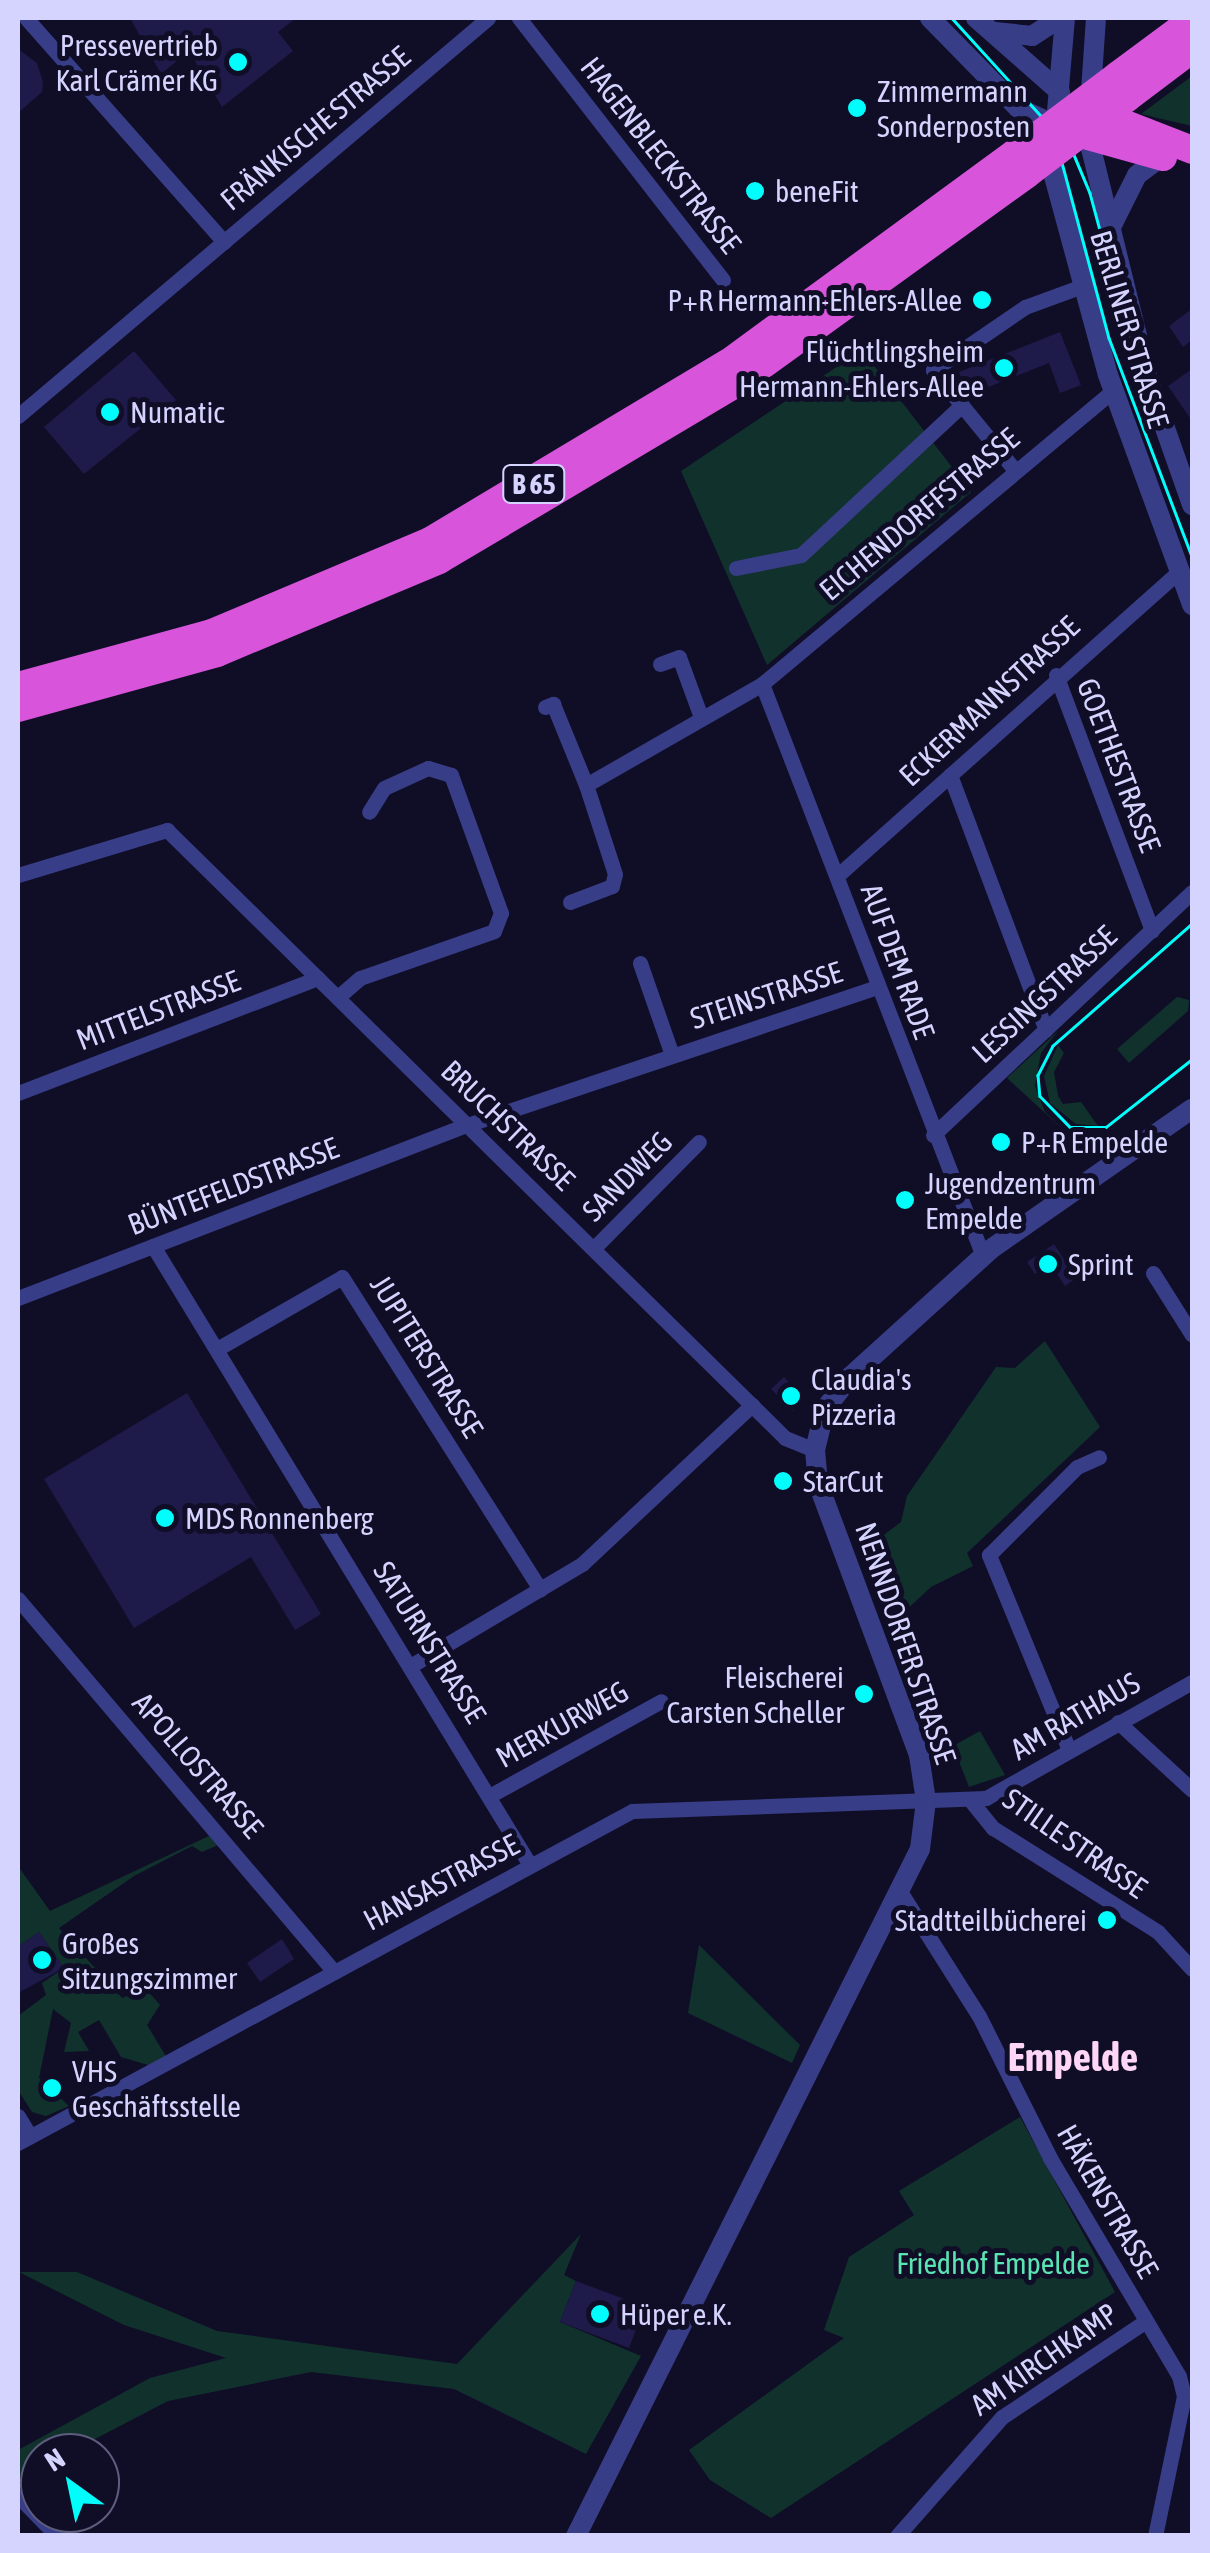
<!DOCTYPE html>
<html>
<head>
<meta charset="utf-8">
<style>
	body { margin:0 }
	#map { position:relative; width:1210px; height:2553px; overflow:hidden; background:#100e27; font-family:"Asap Condensed",sans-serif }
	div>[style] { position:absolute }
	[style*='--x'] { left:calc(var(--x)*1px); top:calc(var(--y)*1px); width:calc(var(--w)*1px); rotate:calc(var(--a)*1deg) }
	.green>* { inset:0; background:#11312d }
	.building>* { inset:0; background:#1e1a49 }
	.minor>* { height:15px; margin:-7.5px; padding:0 7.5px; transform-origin:7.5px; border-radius:7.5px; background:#383d88 }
	.tertiary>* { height:20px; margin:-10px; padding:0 10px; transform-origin:10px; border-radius:10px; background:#383d88 }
	.trunk>* { height:28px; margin:-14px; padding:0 14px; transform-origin:14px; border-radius:14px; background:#d855db }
	.tram>* { height:2.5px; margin:-1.25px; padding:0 1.25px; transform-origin:1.25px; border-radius:1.25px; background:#00fffc }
	.trunk-bridge>* { height:28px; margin:-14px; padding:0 14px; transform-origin:14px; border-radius:14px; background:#d855db }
	.dots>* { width:28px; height:28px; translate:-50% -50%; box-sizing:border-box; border:5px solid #100e27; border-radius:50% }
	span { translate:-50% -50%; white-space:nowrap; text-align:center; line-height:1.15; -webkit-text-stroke:10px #100e27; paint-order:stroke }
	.shield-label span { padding:2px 8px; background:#100e27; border:2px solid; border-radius:8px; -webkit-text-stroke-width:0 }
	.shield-label { font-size:28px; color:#d4d4ff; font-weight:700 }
	.poi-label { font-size:30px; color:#d4d4ff }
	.right { translate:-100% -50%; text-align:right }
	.left { translate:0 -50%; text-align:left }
	.street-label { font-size:30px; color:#d4d4ff }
	.park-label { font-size:30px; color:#5be4b3 }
	.district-label { font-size:40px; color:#ffd6f5; font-weight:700 }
	.frame { position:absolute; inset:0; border:20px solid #d4d4ff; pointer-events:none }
	.north { position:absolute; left:20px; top:2433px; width:100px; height:100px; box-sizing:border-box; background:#100e27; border:2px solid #5e5d7d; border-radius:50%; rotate:327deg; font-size:28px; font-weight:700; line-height:40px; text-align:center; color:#d4d4ff }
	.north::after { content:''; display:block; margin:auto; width:35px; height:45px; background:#00fffc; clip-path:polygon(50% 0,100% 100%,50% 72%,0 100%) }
</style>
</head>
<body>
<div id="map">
	<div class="green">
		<i style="clip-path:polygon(1192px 76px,1192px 126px,1141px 114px)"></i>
		<i style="clip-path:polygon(862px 350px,971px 492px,767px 665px,681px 471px)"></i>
		<i style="clip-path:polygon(1177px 997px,1189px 1000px,1188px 1011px,1129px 1063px,1117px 1049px)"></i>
		<i style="clip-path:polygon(1058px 1031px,1041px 1053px,1035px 1086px,1045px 1112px,1070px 1136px,1007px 1078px)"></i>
		<i style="clip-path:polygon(1058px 1045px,1064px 1053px,1054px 1072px,1058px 1096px,1063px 1104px,1081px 1102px,1098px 1126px,1076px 1124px,1050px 1103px,1044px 1076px)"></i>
		<i style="clip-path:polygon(1045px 1341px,1100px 1427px,967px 1553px,973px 1566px,931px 1587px,889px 1626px,854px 1532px,861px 1523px,881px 1537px,901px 1522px,907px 1496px,996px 1367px,1015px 1368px)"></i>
		<i style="clip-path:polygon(980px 1731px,1005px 1775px,969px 1787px,953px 1746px)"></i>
		<i style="clip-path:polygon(211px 1835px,218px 1845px,202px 1852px,192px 1846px,134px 1876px,59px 1928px,122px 1998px,145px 1989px,153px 1997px,160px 2005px,147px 2025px,167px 2058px,148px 2065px,121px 2057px,99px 2020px,78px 2032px,89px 2051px,64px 2052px,71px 2023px,53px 2009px,39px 2078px,69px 2106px,46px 2116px,32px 2112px,18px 2090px,18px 2016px,46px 1995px,42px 1983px,64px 1968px,39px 1932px,18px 1947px,18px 1866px,50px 1911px)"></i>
		<i style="clip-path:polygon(699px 1945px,800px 2045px,792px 2063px,688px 2013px)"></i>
		<i style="clip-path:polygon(1020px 2117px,1115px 2292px,771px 2518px,710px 2480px,689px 2450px,844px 2338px,824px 2330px,849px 2257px,914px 2215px,899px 2191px)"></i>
		<i style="clip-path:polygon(581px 2234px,564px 2275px,576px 2281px,560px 2322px,641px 2356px,586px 2454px,454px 2389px,311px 2372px,168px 2401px,68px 2453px,40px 2453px,40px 2470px,24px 2479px,18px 2474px,18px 2450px,150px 2378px,226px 2358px,124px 2325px,19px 2272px,77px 2272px,217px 2331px,457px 2364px)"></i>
	</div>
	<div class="building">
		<i style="clip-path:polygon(130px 18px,296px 18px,278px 32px,293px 51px,222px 107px,189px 51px,161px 74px)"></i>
		<i style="clip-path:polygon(18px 49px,37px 63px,43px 82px,42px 92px,18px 113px)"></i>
		<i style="clip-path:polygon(1192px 309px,1192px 340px,1183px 347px,1169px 326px)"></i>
		<i style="clip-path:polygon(1060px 332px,1081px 385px,1060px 393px,1049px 363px,968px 395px,959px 372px)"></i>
		<i style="clip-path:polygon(134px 351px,176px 400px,84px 474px,44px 427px)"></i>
		<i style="clip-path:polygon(1192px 369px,1192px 421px,1168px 386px)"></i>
		<i style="clip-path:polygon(1054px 1244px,1076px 1278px,1065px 1286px,1057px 1274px,1046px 1266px,1035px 1274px,1027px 1262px)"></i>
		<i style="clip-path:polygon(784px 1377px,805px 1399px,793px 1411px,771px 1389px)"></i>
		<i style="clip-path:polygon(187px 1393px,321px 1614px,295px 1630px,251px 1557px,134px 1628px,44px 1479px)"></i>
		<i style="clip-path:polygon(39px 1932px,64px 1968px,18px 1993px,18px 1947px)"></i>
		<i style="clip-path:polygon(282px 1939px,294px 1959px,260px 1982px,247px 1963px)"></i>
		<i style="clip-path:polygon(576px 2281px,635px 2303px,631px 2312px,641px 2316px,629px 2348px,560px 2322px)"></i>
	</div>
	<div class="minor">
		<i style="--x:26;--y:18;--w:299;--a:48.5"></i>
		<i style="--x:519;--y:18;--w:332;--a:52.1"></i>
		<i style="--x:18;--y:416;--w:616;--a:-40.26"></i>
		<i style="--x:1014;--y:469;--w:128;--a:-129.3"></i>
		<i style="--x:933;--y:370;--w:112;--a:-34.4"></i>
		<i style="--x:1025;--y:307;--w:61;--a:-20.2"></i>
		<i style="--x:736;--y:568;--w:66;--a:-11.3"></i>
		<i style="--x:801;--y:555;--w:220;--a:-43"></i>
		<i style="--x:660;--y:664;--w:20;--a:-20"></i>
		<i style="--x:679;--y:657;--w:64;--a:69.9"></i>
		<i style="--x:1056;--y:675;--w:273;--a:69.4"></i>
		<i style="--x:762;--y:684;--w:613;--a:68.88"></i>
		<i style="--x:545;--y:707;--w:9;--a:-21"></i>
		<i style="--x:553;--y:704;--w:87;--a:67.8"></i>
		<i style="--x:950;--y:775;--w:272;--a:69.4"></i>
		<i style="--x:18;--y:875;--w:156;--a:-16.8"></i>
		<i style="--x:167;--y:830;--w:867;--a:44.53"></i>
		<i style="--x:785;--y:1438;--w:32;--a:22"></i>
		<i style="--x:837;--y:876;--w:460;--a:-41.7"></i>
		<i style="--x:570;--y:902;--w:45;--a:-20.9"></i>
		<i style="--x:612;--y:886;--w:12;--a:-76"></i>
		<i style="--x:615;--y:874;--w:94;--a:-108"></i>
		<i style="--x:586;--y:785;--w:203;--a:-29.8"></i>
		<i style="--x:762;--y:684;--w:458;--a:-39.9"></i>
		<i style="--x:640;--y:963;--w:97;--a:70.8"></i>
		<i style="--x:338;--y:997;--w:29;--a:-41"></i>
		<i style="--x:360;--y:978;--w:142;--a:-19.3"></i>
		<i style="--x:494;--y:931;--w:19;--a:-69"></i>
		<i style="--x:501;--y:913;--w:147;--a:-109.9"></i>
		<i style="--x:451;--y:775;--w:24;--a:-163"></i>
		<i style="--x:428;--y:768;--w:48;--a:155.6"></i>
		<i style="--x:384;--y:788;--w:28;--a:122"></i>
		<i style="--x:18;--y:1093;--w:321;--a:-21"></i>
		<i style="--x:933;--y:1135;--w:355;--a:-43.2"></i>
		<i style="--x:153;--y:1246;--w:725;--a:58.66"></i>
		<i style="--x:594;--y:1248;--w:149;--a:-45.3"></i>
		<i style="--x:1153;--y:1273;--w:73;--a:57.8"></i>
		<i style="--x:18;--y:1298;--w:481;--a:-21.1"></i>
		<i style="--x:467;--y:1125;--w:433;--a:-18.6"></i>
		<i style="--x:217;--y:1349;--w:144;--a:-29.9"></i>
		<i style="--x:342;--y:1277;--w:370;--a:57.6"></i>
		<i style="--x:18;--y:1599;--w:487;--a:49.7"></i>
		<i style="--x:412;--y:1665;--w:198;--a:-30.7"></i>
		<i style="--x:582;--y:1564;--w:233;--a:-43.1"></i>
		<i style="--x:1118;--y:1722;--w:100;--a:42.6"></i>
		<i style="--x:1069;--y:1750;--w:211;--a:-112.3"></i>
		<i style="--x:989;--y:1555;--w:124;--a:-45"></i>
		<i style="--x:1077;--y:1467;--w:24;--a:-24"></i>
		<i style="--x:491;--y:1795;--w:194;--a:-28.9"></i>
		<i style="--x:971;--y:1801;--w:35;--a:51"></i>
		<i style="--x:993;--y:1828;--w:195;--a:32.2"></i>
		<i style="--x:1158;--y:1932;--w:50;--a:47.4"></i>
		<i style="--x:903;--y:1896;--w:142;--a:57.7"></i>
		<i style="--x:979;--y:2016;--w:159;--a:63.4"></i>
		<i style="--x:1050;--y:2158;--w:253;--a:59.4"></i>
		<i style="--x:1179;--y:2376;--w:21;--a:76"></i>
		<i style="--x:1184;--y:2396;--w:143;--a:101.7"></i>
		<i style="--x:18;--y:2116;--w:23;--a:59"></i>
		<i style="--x:18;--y:2143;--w:698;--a:-28.4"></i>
		<i style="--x:632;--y:1811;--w:354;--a:-2.1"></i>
		<i style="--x:986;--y:1798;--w:236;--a:-29.4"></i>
		<i style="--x:18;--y:2496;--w:56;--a:45.7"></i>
		<i style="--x:897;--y:2536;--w:159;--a:-48.6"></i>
		<i style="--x:1002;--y:2417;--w:173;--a:-33.7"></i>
	</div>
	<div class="tertiary">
		<i style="--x:930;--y:18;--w:126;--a:45.6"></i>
		<i style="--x:1018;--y:108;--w:48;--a:24.4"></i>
		<i style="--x:976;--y:18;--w:112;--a:41.4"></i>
		<i style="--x:1065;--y:18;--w:152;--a:94.9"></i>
		<i style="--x:1052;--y:169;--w:213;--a:74.8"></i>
		<i style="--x:1108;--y:375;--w:245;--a:69.9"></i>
		<i style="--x:1096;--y:18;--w:118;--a:93.9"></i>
		<i style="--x:1088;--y:136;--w:248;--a:76.2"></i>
		<i style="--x:1147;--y:377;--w:136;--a:70.6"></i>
		<i style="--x:995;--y:32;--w:37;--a:6"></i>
		<i style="--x:1032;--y:36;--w:33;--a:-33"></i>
		<i style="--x:1111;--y:227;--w:58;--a:-63.4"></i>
		<i style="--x:1137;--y:175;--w:30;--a:-37"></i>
		<i style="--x:576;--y:2536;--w:768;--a:-63.4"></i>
		<i style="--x:920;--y:1849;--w:48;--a:-82.9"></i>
		<i style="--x:926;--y:1801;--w:47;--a:-98.7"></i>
		<i style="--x:919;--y:1755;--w:289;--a:-110.4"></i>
		<i style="--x:818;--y:1484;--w:34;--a:-95"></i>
		<i style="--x:815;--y:1450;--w:42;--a:-76.3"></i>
		<i style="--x:825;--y:1409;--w:41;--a:-52"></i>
		<i style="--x:850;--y:1377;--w:190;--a:-42.2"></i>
		<i style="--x:991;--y:1249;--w:245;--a:-34.9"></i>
	</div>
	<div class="trunk">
		<i style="--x:1118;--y:75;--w:92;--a:-36.6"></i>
		<i style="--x:1127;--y:98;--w:81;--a:-37"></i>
		<i style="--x:1087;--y:109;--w:113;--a:21.3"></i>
		<i style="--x:1088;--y:136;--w:78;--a:15.6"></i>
		<i style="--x:18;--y:686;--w:201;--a:-15.3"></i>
		<i style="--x:212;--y:633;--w:237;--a:-22.9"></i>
		<i style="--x:430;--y:541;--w:347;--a:-30.9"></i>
		<i style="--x:728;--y:363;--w:357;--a:-36.2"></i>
		<i style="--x:18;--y:708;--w:206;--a:-15.4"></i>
		<i style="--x:217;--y:653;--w:241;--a:-22.7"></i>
		<i style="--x:439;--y:560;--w:349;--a:-30.7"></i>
		<i style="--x:739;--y:382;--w:355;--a:-35.8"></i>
	</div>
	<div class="tram">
		<i style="--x:952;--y:18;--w:150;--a:47.7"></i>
		<i style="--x:1053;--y:129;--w:216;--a:75"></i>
		<i style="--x:1109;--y:338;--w:234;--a:69.2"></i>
		<i style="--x:1064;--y:131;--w:67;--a:67.2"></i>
		<i style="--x:1090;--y:193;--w:207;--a:74.9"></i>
		<i style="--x:1192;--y:924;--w:185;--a:138.7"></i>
		<i style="--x:1053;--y:1046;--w:33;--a:117"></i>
		<i style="--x:1038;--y:1075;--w:21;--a:85"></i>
		<i style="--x:1040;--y:1096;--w:43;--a:45.9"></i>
		<i style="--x:1070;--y:1127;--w:36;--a:0"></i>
		<i style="--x:1106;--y:1127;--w:110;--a:-38.3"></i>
	</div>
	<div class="trunk-bridge">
		<i style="--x:1016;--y:152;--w:128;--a:-37"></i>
		<i style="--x:1027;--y:174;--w:126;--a:-37.2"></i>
	</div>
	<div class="dots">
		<i style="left:238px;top:62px;background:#00fffc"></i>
		<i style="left:857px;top:108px;background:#00fffc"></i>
		<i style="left:755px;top:191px;background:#00fffc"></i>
		<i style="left:982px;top:300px;background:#00fffc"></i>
		<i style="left:1004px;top:368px;background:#00fffc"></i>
		<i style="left:110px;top:412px;background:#00fffc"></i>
		<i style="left:1001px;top:1142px;background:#00fffc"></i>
		<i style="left:905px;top:1200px;background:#00fffc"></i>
		<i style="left:1048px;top:1264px;background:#00fffc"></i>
		<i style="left:791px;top:1396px;background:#00fffc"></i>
		<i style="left:783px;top:1481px;background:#00fffc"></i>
		<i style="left:165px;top:1518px;background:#00fffc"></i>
		<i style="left:864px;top:1694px;background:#00fffc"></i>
		<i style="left:1107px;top:1920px;background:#00fffc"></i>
		<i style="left:42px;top:1960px;background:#00fffc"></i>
		<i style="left:52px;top:2088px;background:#00fffc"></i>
		<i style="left:600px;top:2314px;background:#00fffc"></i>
	</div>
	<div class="shield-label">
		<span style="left:534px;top:484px">B 65</span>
	</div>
	<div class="poi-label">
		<span class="right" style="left:218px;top:62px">Pressevertrieb<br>Karl Crämer KG</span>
		<span class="left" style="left:877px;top:108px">Zimmermann<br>Sonderposten</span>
		<span class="left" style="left:775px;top:191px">beneFit</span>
		<span class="right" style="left:962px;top:300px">P+R Hermann-Ehlers-Allee</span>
		<span class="right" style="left:984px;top:368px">Flüchtlingsheim<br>Hermann-Ehlers-Allee</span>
		<span class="left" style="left:130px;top:412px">Numatic</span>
		<span class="left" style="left:1021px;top:1142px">P+R Empelde</span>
		<span class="left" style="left:925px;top:1200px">Jugendzentrum<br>Empelde</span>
		<span class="left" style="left:1068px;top:1264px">Sprint</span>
		<span class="left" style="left:811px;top:1396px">Claudia's<br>Pizzeria</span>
		<span class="left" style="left:803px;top:1481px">StarCut</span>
		<span class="left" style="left:185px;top:1518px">MDS Ronnenberg</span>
		<span class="right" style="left:844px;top:1694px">Fleischerei<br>Carsten Scheller</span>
		<span class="right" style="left:1087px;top:1920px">Stadtteilbücherei</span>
		<span class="left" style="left:62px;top:1960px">Großes<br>Sitzungszimmer</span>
		<span class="left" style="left:72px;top:2088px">VHS<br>Geschäftsstelle</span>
		<span class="left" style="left:620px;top:2314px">Hüper e.K.</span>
	</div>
	<div class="street-label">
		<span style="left:315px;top:128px;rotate:-40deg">FRÄNKISCHE STRASSE</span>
		<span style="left:661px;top:155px;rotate:52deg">HAGENBLECKSTRASSE</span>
		<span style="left:1130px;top:329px;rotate:73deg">BERLINER STRASSE</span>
		<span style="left:919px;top:514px;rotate:-40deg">EICHENDORFFSTRASSE</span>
		<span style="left:989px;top:701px;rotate:-43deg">ECKERMANNSTRASSE</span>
		<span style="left:1119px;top:765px;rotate:69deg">GOETHESTRASSE</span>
		<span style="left:898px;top:961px;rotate:70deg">AUF DEM RADE</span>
		<span style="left:1044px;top:994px;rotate:-43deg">LESSINGSTRASSE</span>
		<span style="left:766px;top:995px;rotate:-18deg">STEINSTRASSE</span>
		<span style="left:158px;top:1010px;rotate:-21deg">MITTELSTRASSE</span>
		<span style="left:508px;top:1125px;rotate:44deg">BRUCHSTRASSE</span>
		<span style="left:627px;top:1176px;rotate:-45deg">SANDWEG</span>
		<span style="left:233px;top:1186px;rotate:-21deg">BÜNTEFELDSTRASSE</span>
		<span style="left:427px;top:1356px;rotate:58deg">JUPITERSTRASSE</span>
		<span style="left:430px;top:1642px;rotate:58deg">SATURNSTRASSE</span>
		<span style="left:906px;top:1643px;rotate:71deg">NENNDORFER STRASSE</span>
		<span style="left:1075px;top:1716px;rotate:-30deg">AM RATHAUS</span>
		<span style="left:562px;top:1724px;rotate:-29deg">MERKURWEG</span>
		<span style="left:198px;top:1765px;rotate:49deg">APOLLOSTRASSE</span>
		<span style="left:1075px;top:1843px;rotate:35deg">STILLE STRASSE</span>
		<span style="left:441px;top:1882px;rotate:-28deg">HANSASTRASSE</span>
		<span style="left:1108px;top:2201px;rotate:60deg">HÄKENSTRASSE</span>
		<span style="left:1044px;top:2359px;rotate:-35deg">AM KIRCHKAMP</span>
	</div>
	<div class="park-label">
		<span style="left:993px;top:2263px">Friedhof Empelde</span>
	</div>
	<div class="district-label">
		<span style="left:1073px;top:2057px">Empelde</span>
	</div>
	<div class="frame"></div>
	<div class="north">N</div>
</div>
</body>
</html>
